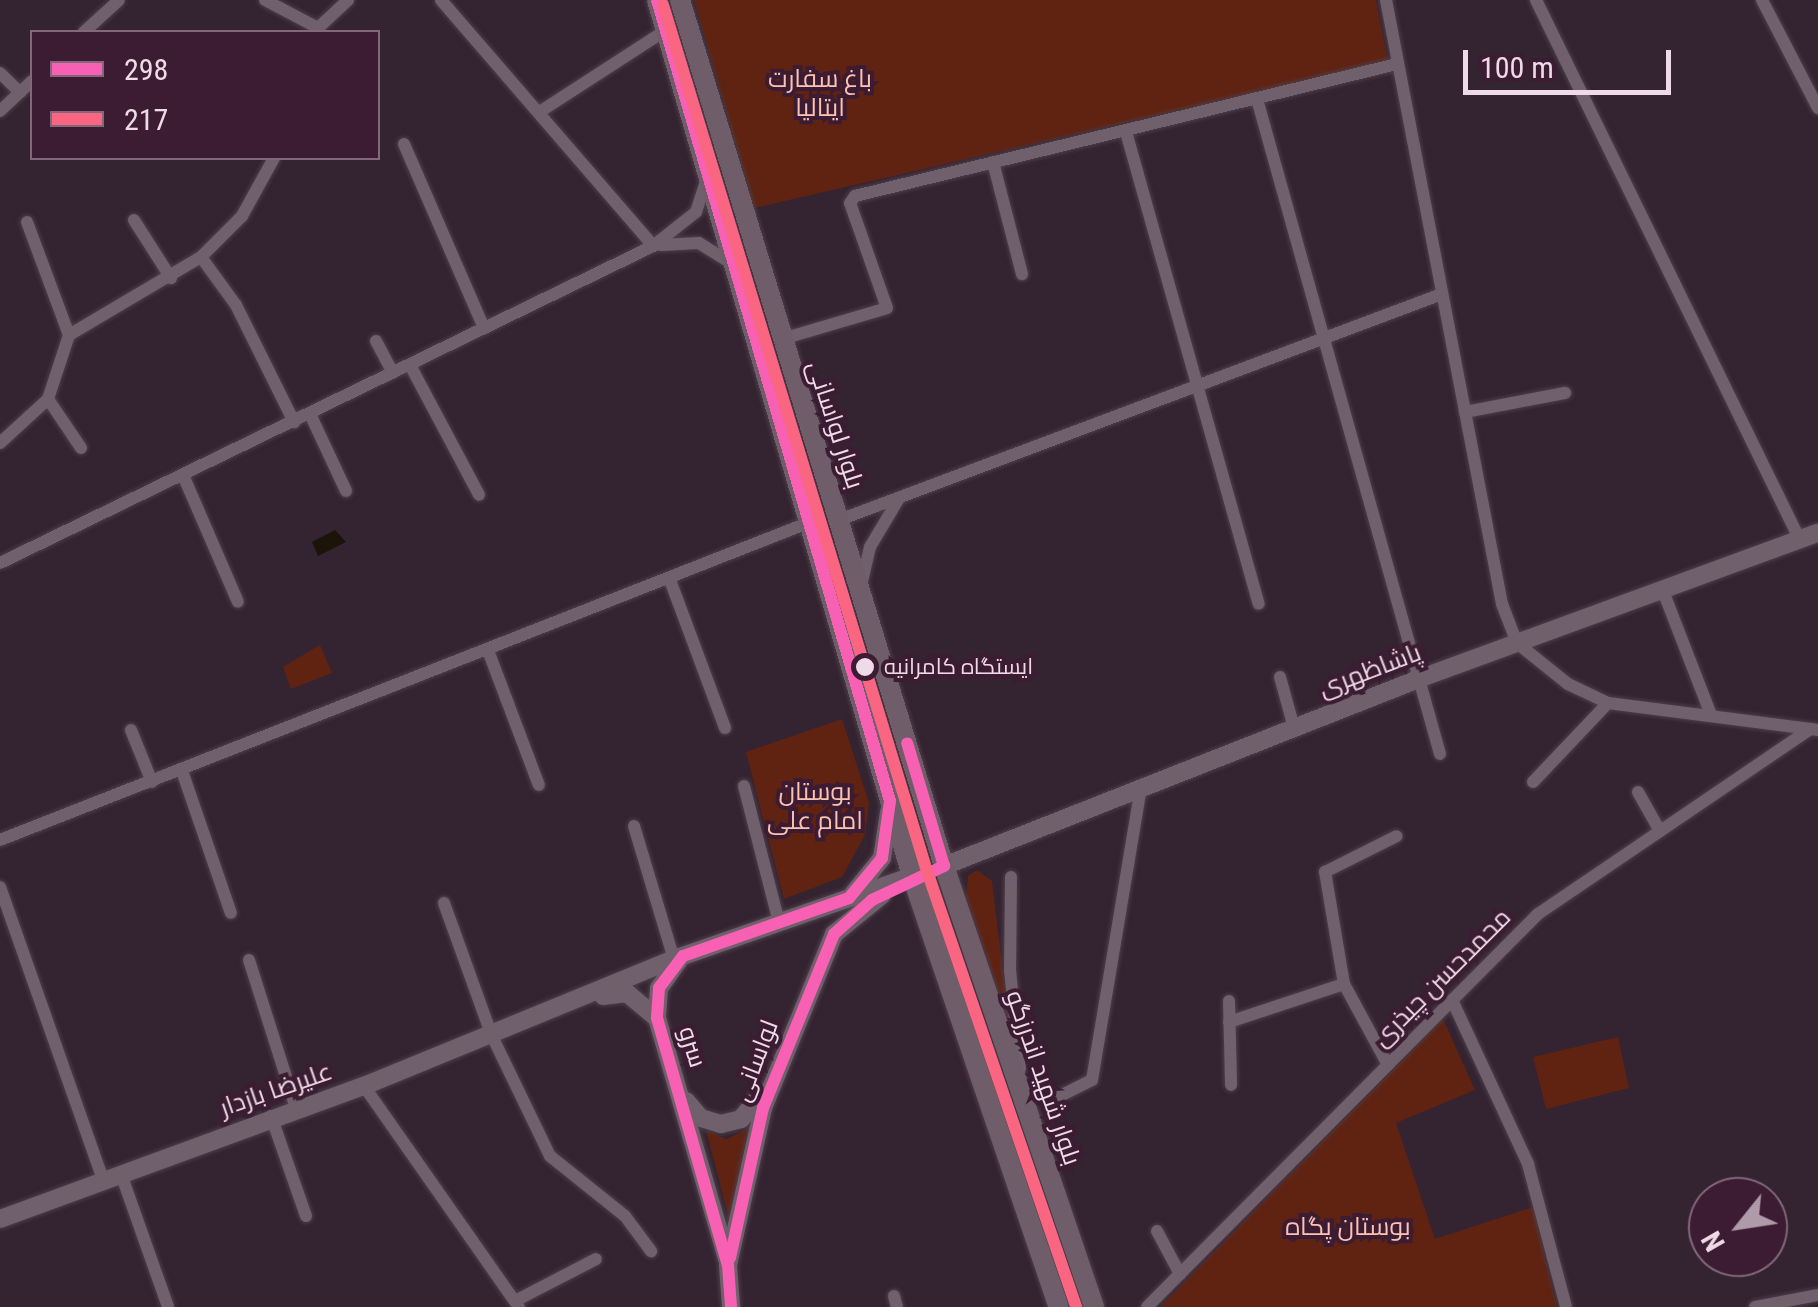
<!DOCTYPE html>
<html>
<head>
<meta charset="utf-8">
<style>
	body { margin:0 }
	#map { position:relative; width:1818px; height:1307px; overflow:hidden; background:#342330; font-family:"Roboto Condensed",Cairo,sans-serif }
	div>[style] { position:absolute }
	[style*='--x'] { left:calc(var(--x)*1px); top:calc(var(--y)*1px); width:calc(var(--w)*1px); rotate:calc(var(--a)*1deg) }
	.green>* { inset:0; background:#602312 }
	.water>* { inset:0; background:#1a1508 }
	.roads { filter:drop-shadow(0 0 2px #4d3e4a) drop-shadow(0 0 2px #4d3e4a) }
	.street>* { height:12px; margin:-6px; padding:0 6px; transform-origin:6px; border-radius:6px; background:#6f606b }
	.secondary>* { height:18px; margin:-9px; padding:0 9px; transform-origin:9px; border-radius:9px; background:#6f606b }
	.primary>* { height:20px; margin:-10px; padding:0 10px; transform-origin:10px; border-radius:10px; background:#6f5e6a }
	.bus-1>* { height:12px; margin:-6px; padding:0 6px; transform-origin:6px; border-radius:6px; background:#f860b3 }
	.bus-2>* { height:12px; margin:-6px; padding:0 6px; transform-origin:6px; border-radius:6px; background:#fa6682 }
	.dots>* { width:28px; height:28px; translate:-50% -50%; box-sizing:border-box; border:5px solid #3b1c33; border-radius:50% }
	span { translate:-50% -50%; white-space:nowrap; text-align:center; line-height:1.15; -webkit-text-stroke:8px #3b1c33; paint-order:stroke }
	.bus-label { font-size:22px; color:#efdae8 }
	.left { translate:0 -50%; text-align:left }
	.park-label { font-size:25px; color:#fdc3b2 }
	.street-label { font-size:25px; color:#efdae8 }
	.legend { position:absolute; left:30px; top:30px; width:350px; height:130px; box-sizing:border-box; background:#3b1c33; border:2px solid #83687b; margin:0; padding:12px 18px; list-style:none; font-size:30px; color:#efdae8 }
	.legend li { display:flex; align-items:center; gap:20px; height:50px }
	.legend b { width:50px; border:2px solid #83687b }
	.north { position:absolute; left:1688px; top:1177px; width:100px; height:100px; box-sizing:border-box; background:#3b1c33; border:2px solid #83687b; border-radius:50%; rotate:240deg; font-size:28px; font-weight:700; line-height:40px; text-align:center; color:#efdae8 }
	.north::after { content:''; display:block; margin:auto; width:35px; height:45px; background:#ae9aa8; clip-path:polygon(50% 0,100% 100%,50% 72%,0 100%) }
	.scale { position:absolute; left:1463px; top:50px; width:208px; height:45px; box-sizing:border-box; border:5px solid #efdae8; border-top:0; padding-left:12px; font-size:30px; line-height:35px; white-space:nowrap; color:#efdae8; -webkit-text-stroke:8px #3b1c33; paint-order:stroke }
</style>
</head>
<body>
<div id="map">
	<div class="green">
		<i style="clip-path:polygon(694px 0,1376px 0,1388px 62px,754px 208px)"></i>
		<i style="clip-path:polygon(320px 645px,332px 673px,291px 689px,283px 667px)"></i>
		<i style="clip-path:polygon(842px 719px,869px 803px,865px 835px,842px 877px,784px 899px,746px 752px)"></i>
		<i style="clip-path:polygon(977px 870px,992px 881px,1009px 1023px,966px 896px,968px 876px)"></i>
		<i style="clip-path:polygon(1443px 1019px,1475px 1090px,1396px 1123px,1435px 1239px,1533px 1207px,1557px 1307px,1160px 1307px)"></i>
		<i style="clip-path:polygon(1618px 1037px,1629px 1088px,1546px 1109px,1533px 1057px)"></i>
		<i style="clip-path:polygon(754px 1126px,734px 1238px,706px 1130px,726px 1139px)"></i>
	</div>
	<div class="water">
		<i style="clip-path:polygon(335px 530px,346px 542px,318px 556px,312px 542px)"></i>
	</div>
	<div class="roads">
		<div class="street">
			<i style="--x:265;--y:0;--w:60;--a:27.8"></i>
			<i style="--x:318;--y:28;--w:41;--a:-43"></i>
			<i style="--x:441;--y:0;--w:325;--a:49.2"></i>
			<i style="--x:1386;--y:0;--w:615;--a:79.13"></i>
			<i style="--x:1502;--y:604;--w:42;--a:69"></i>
			<i style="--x:1517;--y:643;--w:65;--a:38.8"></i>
			<i style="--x:1568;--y:684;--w:44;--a:25.4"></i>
			<i style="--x:1608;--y:703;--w:212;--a:7.3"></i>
			<i style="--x:1536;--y:0;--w:601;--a:63.95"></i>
			<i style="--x:1762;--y:0;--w:122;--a:62.6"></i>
			<i style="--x:84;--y:32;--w:47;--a:-42.4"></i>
			<i style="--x:0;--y:73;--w:28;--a:44"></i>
			<i style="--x:1257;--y:99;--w:680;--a:74.39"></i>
			<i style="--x:0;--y:111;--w:44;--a:-43.2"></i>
			<i style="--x:541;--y:111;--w:149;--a:-32.9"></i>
			<i style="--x:1126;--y:132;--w:490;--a:74.3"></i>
			<i style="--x:404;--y:144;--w:201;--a:66.5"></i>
			<i style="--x:993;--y:162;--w:116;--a:75.5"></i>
			<i style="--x:134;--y:220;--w:69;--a:57.5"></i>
			<i style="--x:27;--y:222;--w:121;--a:69.6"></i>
			<i style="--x:661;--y:245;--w:38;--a:-3"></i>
			<i style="--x:699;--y:243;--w:36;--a:32"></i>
			<i style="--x:201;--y:257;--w:59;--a:53.9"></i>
			<i style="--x:236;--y:305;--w:131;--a:63.6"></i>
			<i style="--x:782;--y:339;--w:109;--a:-16.4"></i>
			<i style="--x:887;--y:308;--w:111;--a:-109.4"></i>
			<i style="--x:850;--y:203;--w:9;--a:-54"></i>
			<i style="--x:855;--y:196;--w:558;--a:-13.69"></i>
			<i style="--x:376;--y:341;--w:36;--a:62"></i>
			<i style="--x:410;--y:365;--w:147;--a:62"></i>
			<i style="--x:48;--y:399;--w:59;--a:56"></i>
			<i style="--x:1465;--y:412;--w:102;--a:-10.8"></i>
			<i style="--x:310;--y:414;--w:85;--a:64.9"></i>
			<i style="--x:0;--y:443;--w:65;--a:-42.5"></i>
			<i style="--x:48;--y:399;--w:67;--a:-71.8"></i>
			<i style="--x:69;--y:335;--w:153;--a:-30.6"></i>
			<i style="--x:201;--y:257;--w:58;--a:-45"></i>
			<i style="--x:242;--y:216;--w:66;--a:-61.1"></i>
			<i style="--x:183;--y:475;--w:138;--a:66.6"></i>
			<i style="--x:839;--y:520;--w:644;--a:-20.55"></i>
			<i style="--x:0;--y:563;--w:726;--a:-25.89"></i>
			<i style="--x:653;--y:246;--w:55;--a:-38.3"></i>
			<i style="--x:696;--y:212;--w:32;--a:-72"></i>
			<i style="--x:670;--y:580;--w:158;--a:69.6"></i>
			<i style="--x:861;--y:586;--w:40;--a:-77"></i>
			<i style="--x:870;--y:547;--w:55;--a:-59.2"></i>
			<i style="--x:1663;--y:591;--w:133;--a:68.8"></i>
			<i style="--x:489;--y:653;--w:141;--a:69.3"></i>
			<i style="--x:1280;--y:677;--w:53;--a:74.6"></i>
			<i style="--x:131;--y:730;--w:56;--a:68"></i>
			<i style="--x:182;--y:771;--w:150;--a:71"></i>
			<i style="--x:1533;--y:782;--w:109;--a:-46.5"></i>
			<i style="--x:744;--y:786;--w:140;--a:75.6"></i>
			<i style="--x:1638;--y:792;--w:45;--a:60.6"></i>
			<i style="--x:634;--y:826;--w:139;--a:73.3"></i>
			<i style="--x:0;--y:840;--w:865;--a:-21.43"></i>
			<i style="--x:1011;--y:877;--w:93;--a:90.6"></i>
			<i style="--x:1010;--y:970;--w:99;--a:84.2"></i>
			<i style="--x:0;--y:887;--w:311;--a:70.6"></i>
			<i style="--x:444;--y:903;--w:141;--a:70.2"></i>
			<i style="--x:492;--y:1036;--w:133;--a:64.2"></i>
			<i style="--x:550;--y:1156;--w:96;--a:38.7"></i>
			<i style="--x:625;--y:1216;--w:44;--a:53.4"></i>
			<i style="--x:249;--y:960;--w:155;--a:72.4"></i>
			<i style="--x:1452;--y:1000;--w:181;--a:65.1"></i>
			<i style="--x:1528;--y:1164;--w:148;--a:75.1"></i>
			<i style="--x:1229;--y:1001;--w:84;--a:88.6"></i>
			<i style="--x:1229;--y:1022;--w:121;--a:-18.3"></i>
			<i style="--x:1388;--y:1065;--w:92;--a:-118.5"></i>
			<i style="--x:1344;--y:984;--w:114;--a:-99.6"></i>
			<i style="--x:1325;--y:872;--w:80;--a:-26.6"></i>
			<i style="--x:364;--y:1086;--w:270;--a:55"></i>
			<i style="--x:1056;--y:1098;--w:40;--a:-26.6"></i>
			<i style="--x:1092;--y:1080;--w:296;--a:-80.5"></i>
			<i style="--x:271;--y:1116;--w:106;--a:70.7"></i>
			<i style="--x:121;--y:1174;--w:141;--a:70.5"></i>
			<i style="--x:1157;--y:1231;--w:49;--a:61.9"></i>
			<i style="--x:894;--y:1296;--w:11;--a:75"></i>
			<i style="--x:515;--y:1301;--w:91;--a:-27.4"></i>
			<i style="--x:1147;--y:1307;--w:554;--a:-45.15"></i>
			<i style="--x:1538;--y:914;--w:329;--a:-34.2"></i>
			<i style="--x:1755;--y:1307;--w:64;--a:-10.8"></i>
		</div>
		<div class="secondary">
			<i style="--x:944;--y:866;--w:513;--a:-21.51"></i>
			<i style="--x:1421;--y:678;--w:423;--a:-20.1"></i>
			<i style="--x:853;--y:894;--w:46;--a:-51.1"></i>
			<i style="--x:882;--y:858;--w:47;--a:-81.3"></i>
			<i style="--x:681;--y:957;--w:38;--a:125"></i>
			<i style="--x:659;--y:988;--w:30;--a:94"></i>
			<i style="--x:657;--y:1018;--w:251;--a:73.8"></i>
			<i style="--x:603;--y:996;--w:24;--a:-7"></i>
			<i style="--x:627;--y:993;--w:39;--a:40"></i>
			<i style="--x:686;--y:1101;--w:23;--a:49"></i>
			<i style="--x:701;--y:1118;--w:21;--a:17"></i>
			<i style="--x:721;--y:1124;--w:21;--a:-14"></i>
			<i style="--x:741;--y:1119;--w:33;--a:-51"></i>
			<i style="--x:0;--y:1219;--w:388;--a:-20.1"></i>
			<i style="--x:364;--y:1086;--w:335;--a:-22.3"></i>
			<i style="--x:674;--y:959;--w:252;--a:-19.2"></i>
			<i style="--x:731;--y:1307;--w:42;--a:-94.1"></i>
			<i style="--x:728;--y:1265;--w:161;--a:-77.4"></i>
			<i style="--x:763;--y:1108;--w:188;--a:-67.8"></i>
			<i style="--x:834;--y:934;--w:62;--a:-39.1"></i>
		</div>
		<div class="primary">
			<i style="--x:657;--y:0;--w:912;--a:73.77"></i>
			<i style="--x:912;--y:876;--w:455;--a:71.2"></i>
			<i style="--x:680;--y:0;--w:905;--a:73.05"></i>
			<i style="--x:944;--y:866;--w:466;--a:71.2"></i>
		</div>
	</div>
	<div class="bus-1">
		<i style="--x:657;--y:0;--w:834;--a:73.78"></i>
		<i style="--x:890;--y:801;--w:58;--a:98"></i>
		<i style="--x:882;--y:858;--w:52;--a:129.5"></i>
		<i style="--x:849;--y:898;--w:176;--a:160.7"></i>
		<i style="--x:683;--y:956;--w:40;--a:127"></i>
		<i style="--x:659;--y:988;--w:30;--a:94"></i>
		<i style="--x:657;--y:1018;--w:257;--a:74"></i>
		<i style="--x:728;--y:1265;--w:42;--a:85.9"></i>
		<i style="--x:730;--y:1258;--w:154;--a:-77.6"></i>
		<i style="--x:763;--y:1108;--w:188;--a:-67.8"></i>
		<i style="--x:834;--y:934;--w:51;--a:-41.8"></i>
		<i style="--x:872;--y:900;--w:80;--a:-25.3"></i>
		<i style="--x:944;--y:866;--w:128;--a:-106.7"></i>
	</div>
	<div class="bus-2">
		<i style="--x:663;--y:5;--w:905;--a:73.05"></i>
		<i style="--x:927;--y:871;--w:461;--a:71.1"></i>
	</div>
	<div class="dots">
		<i style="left:865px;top:667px;background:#efdae8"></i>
	</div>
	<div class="bus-label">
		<span class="left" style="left:884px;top:667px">ایستگاه کامرانیه</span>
	</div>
	<div class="park-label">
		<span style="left:820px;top:94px">باغ سفارت<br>ایتالیا</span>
		<span style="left:815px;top:807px">بوستان<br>امام علی</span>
		<span style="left:1348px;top:1227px">بوستان پگاه</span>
	</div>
	<div class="street-label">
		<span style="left:835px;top:425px;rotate:72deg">بلوار لواسانی</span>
		<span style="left:1370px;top:671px;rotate:-21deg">پاشاظهری</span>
		<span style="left:1442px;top:978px;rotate:-45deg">محمدحسن چیذری</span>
		<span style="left:692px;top:1047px;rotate:73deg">سرو</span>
		<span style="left:756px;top:1061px;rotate:-69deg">لواسانی</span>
		<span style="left:1043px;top:1078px;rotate:71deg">بلوار شهید اندرزگو</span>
		<span style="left:276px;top:1090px;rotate:-19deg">علیرضا بازدار</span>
	</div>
	<ul class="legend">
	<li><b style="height:12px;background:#f860b3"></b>298</li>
	<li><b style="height:12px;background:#fa6682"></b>217</li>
	</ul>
	<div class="north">N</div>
	<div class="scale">100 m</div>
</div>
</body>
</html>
